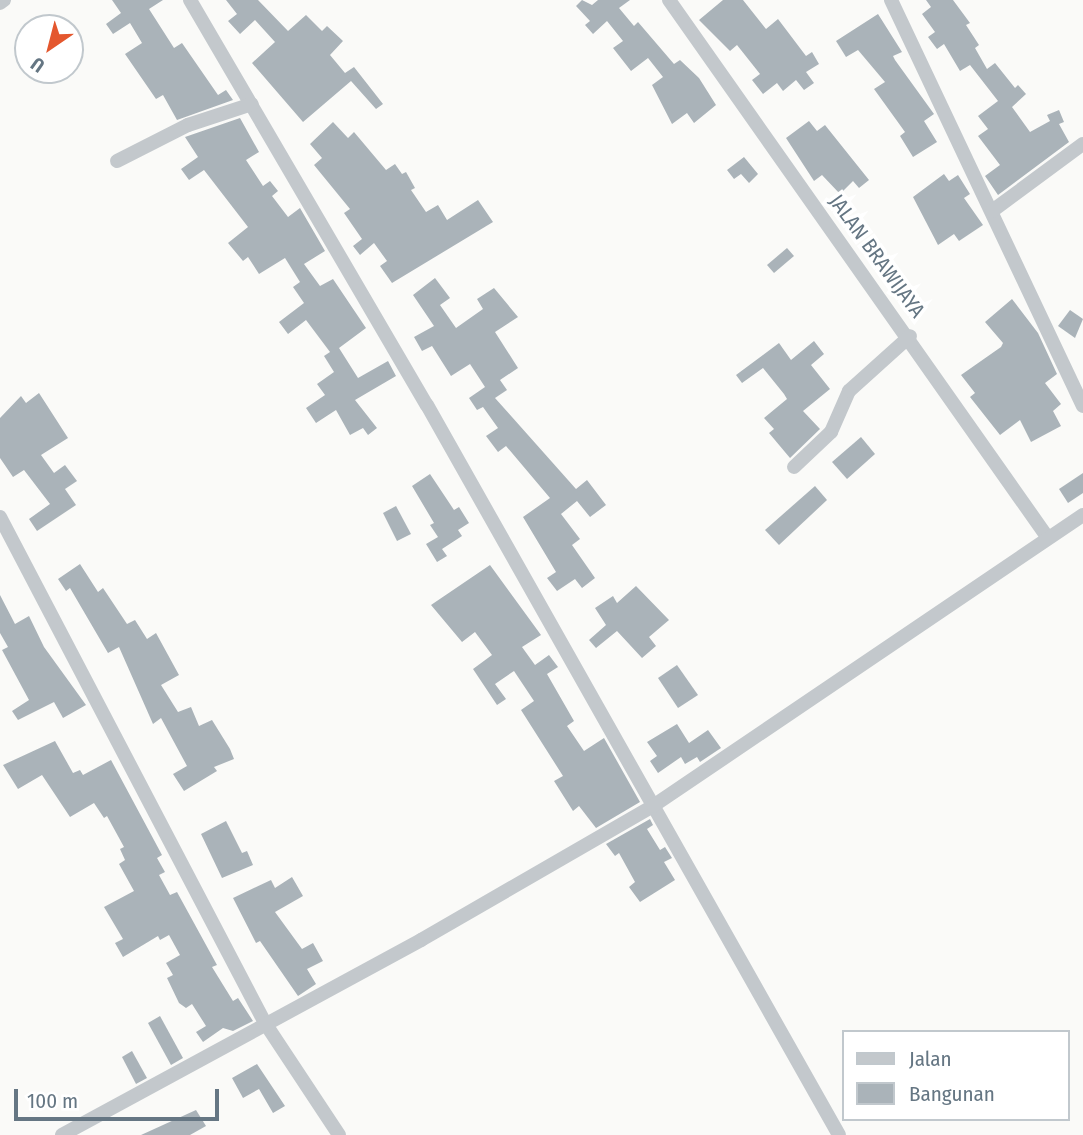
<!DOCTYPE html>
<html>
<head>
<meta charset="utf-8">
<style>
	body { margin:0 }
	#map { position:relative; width:1083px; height:1135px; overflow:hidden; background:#fafaf8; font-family:"Fira Sans Condensed",sans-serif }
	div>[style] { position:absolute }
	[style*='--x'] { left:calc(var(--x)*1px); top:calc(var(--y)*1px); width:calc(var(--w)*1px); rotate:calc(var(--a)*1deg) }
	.building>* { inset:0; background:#aab3b9 }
	.minor>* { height:14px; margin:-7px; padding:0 7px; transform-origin:7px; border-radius:7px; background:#c3c8cc }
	span { translate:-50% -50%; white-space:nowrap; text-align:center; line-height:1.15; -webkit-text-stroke:7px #fff; paint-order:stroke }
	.street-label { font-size:21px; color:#657683 }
	.legend { position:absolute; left:842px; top:1030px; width:228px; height:91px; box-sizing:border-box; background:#fff; border:2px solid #c1c8cd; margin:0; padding:9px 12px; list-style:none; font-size:21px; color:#657683 }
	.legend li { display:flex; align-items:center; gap:14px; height:35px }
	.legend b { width:35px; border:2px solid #c1c8cd }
	.north { position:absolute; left:14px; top:14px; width:70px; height:70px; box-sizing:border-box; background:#fff; border:2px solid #c1c8cd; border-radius:50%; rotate:215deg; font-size:19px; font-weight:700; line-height:28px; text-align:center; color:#657683 }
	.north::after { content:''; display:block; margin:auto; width:24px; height:32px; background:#e4572e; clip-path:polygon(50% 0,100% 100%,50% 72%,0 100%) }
	.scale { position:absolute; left:14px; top:1089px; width:205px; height:32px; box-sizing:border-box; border:4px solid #657683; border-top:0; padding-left:9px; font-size:21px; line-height:24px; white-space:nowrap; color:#657683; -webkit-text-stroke:5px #fff; paint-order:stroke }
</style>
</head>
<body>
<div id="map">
	<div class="building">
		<i style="clip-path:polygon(112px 0,163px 0,149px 9px,174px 48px,182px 43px,218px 95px,226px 90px,233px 100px,177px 120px,163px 95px,156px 99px,125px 54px,142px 43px,130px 23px,113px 34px,106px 24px,121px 13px)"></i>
		<i style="clip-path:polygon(226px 0,258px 0,288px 31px,306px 15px,322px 31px,327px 26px,343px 41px,330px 55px,345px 73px,354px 67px,383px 104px,376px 109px,351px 81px,303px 122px,252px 63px,275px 42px,255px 20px,240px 34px,228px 21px,237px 14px)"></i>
		<i style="clip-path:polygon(582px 0,592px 5px,598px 0,630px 0,619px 8px,634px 26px,638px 22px,674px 64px,680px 60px,699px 78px,716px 105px,694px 123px,687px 113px,672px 124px,652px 85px,663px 77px,648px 58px,631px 71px,613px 48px,623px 41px,607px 21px,593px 34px,585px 25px,590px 21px,576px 6px)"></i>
		<i style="clip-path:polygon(723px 0,743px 0,766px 29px,778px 19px,806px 56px,812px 52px,819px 64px,806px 72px,814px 83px,804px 90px,796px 80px,783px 91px,777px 83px,763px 94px,752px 80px,760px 74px,737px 45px,730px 51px,699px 20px)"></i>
		<i style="clip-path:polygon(926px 0,953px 0,970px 23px,966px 25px,979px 45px,975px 48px,987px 69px,995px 63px,1015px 88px,1018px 85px,1026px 94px,1012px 107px,1030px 132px,1050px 121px,1047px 115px,1059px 110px,1064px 122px,1059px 124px,1069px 142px,998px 195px,985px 176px,1000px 165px,978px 136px,988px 129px,978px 116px,998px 101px,970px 65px,960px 71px,944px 44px,937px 49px,928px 37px,935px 32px,922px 14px,931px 7px)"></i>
		<i style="clip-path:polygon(878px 14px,902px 52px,893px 56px,895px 60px,934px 114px,924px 121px,937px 142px,913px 157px,900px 136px,905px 132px,874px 89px,885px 82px,858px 50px,846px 57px,836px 41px)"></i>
		<i style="clip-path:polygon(240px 118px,259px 152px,246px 160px,263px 186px,270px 181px,278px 191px,272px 196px,288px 217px,300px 208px,325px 251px,304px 264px,320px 286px,333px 279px,366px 328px,339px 348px,358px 378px,388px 361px,396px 376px,355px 400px,377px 428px,368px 435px,363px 428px,350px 435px,336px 410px,316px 423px,306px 408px,325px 395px,317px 384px,334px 372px,324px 356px,330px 352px,306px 320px,288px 334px,279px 322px,304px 303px,293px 287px,300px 282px,285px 258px,259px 274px,248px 257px,243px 261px,228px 243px,248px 227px,204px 170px,189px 180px,181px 169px,198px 157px,185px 137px)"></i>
		<i style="clip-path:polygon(809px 121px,817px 131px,825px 125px,869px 180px,859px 188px,853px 181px,840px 194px,822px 175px,814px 181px,786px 138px)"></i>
		<i style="clip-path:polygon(333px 122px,348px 138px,354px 132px,386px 170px,395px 164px,402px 174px,406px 172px,415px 188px,411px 190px,426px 212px,438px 205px,447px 220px,478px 200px,493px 222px,392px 283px,380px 266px,387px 261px,374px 243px,360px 255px,353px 246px,362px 239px,344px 213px,350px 209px,314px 165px,322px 158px,310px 144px)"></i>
		<i style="clip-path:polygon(744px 157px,758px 174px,749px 183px,741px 174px,734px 179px,727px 170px)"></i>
		<i style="clip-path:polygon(944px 174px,949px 181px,958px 175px,970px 194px,964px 198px,983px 225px,959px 241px,954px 234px,938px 245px,913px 197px)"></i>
		<i style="clip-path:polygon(787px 248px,794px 256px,774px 273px,767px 265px)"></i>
		<i style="clip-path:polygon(435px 278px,450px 298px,440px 305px,456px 328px,483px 309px,477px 299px,494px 288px,518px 317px,495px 332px,518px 368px,500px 380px,507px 390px,495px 398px,576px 489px,587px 480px,606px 505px,590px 517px,577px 501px,561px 514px,580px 539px,572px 545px,595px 578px,582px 588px,575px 579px,557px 591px,547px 578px,556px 572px,523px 517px,550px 498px,506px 446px,498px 452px,486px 436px,498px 428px,483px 407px,477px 410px,469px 398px,485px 387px,470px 364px,451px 376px,432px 346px,422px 351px,414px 337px,434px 326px,413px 295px)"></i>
		<i style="clip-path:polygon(1012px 299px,1038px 333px,1057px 374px,1045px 383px,1061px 404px,1053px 411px,1061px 426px,1031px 442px,1020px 420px,1000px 435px,970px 397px,975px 393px,961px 375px,1001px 347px,1003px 343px,985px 322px)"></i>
		<i style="clip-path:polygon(1070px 310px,1083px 319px,1075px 338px,1058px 326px)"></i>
		<i style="clip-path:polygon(814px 341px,824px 354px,811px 365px,830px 389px,803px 411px,820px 429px,790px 458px,769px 433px,774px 429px,764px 418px,787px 399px,784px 394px,763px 368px,742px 383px,736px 375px,779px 343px,791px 360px)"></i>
		<i style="clip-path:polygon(39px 393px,68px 438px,41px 455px,54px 473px,65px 465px,77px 481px,65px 489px,76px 505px,37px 531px,29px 519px,50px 504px,24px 470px,13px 477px,0 458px,0 418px,21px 396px,26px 403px)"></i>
		<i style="clip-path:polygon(861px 437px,875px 454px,847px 479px,832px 462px)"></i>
		<i style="clip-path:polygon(1083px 473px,1083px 493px,1068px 503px,1059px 489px)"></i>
		<i style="clip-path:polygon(430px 474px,454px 510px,459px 507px,469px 523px,458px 530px,462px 536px,442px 549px,447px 556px,437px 562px,426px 544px,438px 537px,430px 525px,434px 523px,412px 486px)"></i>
		<i style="clip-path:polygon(815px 486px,827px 500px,779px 545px,765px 530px)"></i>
		<i style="clip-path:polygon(396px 506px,411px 534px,397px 541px,383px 513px)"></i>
		<i style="clip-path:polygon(80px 564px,98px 592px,103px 588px,127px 624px,135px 620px,147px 639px,156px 633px,179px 675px,161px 685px,178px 712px,191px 707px,199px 726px,212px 720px,230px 749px,234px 759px,214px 767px,217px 771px,184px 791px,173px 774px,187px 766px,161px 718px,153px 724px,119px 647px,108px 653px,70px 588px,66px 591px,58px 579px)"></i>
		<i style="clip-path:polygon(490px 565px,541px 635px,522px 647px,535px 665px,549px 655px,558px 667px,547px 674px,574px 721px,567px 726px,584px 751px,604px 738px,640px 802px,596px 828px,579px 806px,573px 811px,554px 781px,563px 776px,521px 710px,534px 701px,514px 671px,495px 684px,506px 699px,497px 705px,473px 669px,492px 655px,475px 632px,462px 642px,431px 605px)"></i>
		<i style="clip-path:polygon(636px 586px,669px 620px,649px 637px,656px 646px,642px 658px,617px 631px,596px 648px,589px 640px,606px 625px,595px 608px,613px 596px,617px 603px)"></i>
		<i style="clip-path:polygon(0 595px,15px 624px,29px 616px,44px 647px,86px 705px,63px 718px,54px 702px,18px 720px,12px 711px,29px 700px,2px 650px,8px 647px,0 633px)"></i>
		<i style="clip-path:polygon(677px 665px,698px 695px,678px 708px,658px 678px)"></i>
		<i style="clip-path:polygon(677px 724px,689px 743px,708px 730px,721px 748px,700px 762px,697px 757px,685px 764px,681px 757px,658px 773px,650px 761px,657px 756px,647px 742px)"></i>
		<i style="clip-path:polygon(55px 741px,73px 773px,80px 770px,83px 775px,111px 760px,162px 855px,157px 858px,165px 872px,159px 875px,170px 895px,177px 892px,217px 965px,212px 967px,233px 1001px,238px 998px,253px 1021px,233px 1031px,223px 1028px,203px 1042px,196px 1032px,206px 1026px,192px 1004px,186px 1008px,179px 1003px,167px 978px,173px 975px,166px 963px,180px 955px,169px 935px,160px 940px,158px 936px,123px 957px,115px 943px,123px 939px,104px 907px,134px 891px,119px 864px,125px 860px,120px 849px,124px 847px,107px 816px,104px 818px,94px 803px,70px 817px,42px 775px,18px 789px,3px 765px)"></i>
		<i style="clip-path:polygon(650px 819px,653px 825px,647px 829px,660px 850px,665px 847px,672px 858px,664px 862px,675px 880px,640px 902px,629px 887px,635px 882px,619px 853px,615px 856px,606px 844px)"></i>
		<i style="clip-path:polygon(226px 821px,242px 853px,247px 851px,253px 865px,222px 878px,201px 834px)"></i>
		<i style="clip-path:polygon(292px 877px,303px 896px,275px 912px,302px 949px,313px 943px,323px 961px,307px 969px,316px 984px,298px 996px,260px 941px,256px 943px,233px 898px,271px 880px,275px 888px)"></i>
		<i style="clip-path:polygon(160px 1016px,183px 1058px,171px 1065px,148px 1023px)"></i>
		<i style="clip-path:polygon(132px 1051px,147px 1078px,136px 1084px,122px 1057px)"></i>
		<i style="clip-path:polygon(257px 1064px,285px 1106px,273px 1113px,259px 1089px,243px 1098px,232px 1078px)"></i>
		<i style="clip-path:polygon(196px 1110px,206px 1126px,190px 1135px,141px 1135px)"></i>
	</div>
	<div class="minor">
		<i style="--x:190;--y:0;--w:469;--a:59.7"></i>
		<i style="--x:427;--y:405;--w:838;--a:60.56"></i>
		<i style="--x:669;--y:0;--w:658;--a:54.84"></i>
		<i style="--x:891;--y:0;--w:449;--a:64.7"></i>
		<i style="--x:0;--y:3;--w:5;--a:-37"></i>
		<i style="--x:117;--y:161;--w:80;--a:-26.9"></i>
		<i style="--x:188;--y:125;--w:67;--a:-18.2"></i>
		<i style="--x:992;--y:211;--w:113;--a:-36.4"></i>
		<i style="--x:794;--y:467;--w:51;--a:-43.4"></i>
		<i style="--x:831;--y:432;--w:45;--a:-66.3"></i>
		<i style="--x:849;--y:391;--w:82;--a:-42"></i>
		<i style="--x:0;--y:517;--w:571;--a:62.36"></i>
		<i style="--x:265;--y:1023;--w:134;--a:56.5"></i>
		<i style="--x:62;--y:1135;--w:409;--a:-28.5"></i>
		<i style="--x:421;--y:940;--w:268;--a:-30"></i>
		<i style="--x:653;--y:806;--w:519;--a:-34.09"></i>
	</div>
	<div class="street-label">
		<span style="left:877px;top:256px;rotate:54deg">JALAN BRAWIJAYA</span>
	</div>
	<ul class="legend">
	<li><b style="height:9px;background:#c3c8cc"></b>Jalan</li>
	<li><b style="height:19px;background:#aab3b9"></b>Bangunan</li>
	</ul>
	<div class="north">U</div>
	<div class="scale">100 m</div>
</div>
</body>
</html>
